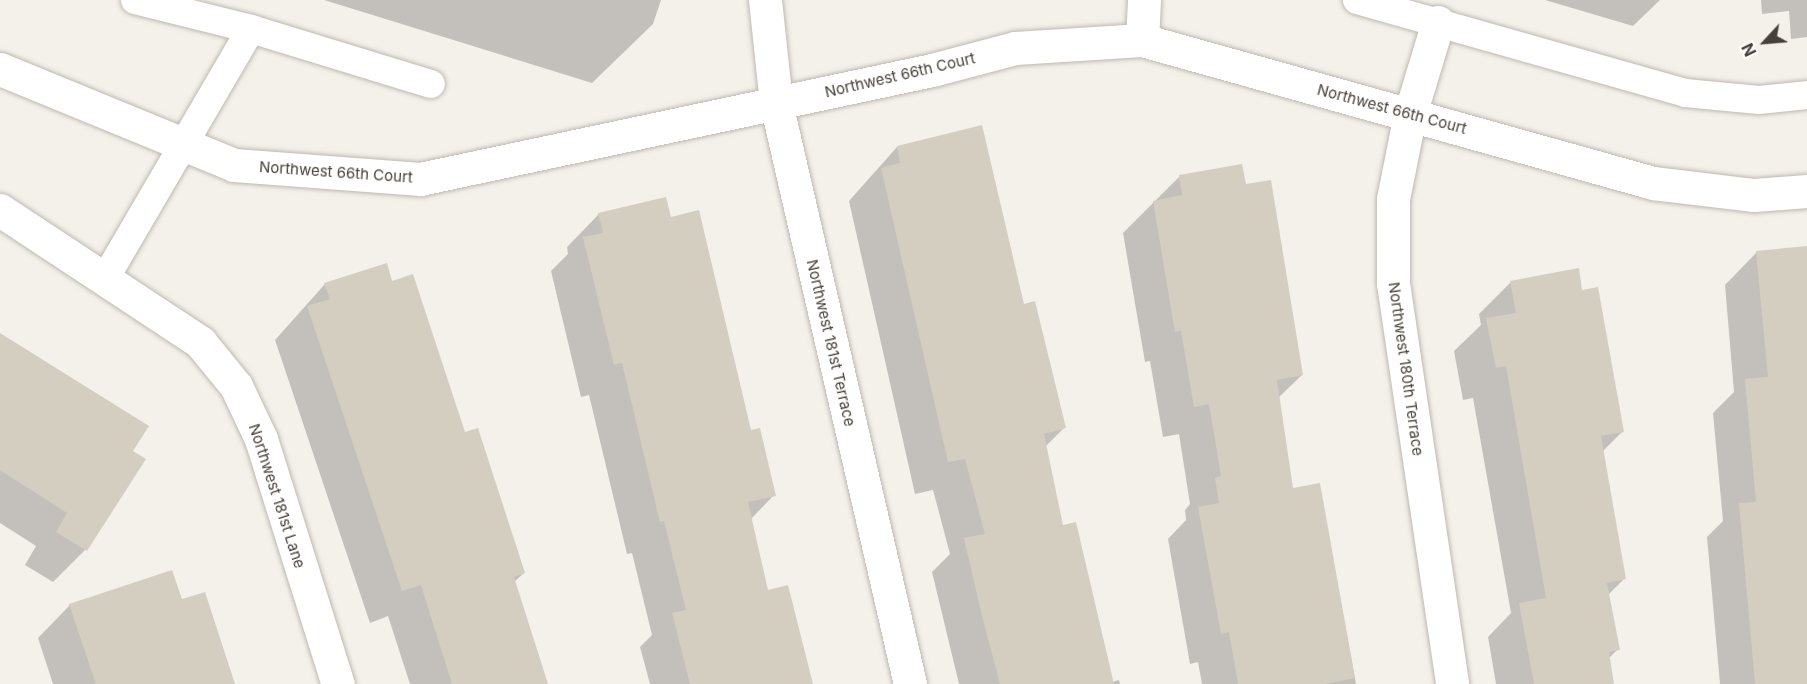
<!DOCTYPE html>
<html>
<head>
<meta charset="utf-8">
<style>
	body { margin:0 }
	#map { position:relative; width:1807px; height:684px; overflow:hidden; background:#f4f1eb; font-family:Inter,sans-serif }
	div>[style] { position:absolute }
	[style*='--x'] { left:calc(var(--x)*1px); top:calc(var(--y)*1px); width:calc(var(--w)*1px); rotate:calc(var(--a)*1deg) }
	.shadow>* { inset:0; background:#0003 }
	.building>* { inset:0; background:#d4cec1 }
	.roads { filter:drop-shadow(0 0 2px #bfb9ae) drop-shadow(0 0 2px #bfb9ae) }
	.lane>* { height:28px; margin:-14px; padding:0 14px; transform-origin:14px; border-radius:14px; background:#fff }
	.street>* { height:33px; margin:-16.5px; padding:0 16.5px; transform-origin:16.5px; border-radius:16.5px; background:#fff }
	span { translate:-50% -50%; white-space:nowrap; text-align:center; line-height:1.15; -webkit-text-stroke:4.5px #fff; paint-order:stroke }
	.street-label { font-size:15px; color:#474239 }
	.north { position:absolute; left:1735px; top:12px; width:60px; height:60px; -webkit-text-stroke:4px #fff; paint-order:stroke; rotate:244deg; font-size:16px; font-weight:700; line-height:24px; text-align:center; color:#474239 }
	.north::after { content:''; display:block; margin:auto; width:21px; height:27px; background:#474239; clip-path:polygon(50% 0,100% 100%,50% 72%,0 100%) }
</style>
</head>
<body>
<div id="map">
	<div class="shadow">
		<i style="clip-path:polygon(324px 0,661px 0,653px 24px,592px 83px)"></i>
		<i style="clip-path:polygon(1545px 0,1660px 0,1633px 26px)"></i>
		<i style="clip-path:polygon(1761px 0,1807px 0,1807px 37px,1791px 39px,1789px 11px,1762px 14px)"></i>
		<i style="clip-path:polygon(897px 147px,1023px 306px,1064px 428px,1045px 447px,1061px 527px,1112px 682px,1119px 680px,1120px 684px,959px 684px,932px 572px,950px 554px,933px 490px,915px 494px,849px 201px)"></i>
		<i style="clip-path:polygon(1179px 177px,1244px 186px,1302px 375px,1278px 398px,1292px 490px,1319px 485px,1356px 684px,1202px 684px,1198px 662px,1190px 664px,1168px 539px,1186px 520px,1185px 510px,1190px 504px,1179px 434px,1163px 437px,1150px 361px,1145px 362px,1123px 233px)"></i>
		<i style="clip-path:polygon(599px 214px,670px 219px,774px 495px,751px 519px,767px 592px,811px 684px,650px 684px,640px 647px,652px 635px,632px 553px,627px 554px,589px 395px,581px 397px,551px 271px,568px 254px,567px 247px)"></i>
		<i style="clip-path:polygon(1807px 248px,1807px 684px,1720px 684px,1707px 537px,1723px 521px,1713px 413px,1734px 392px,1725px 285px,1757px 252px)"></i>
		<i style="clip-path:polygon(1511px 282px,1581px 291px,1622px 432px,1602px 452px,1624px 579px,1608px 595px,1618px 649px,1608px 659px,1613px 684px,1496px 684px,1488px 637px,1511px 613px,1473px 398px,1463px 400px,1454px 351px,1481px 325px,1479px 314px)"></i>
		<i style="clip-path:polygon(391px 283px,524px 573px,514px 582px,547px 684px,410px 684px,388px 616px,370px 623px,275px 340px,325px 284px)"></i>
		<i style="clip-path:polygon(0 334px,131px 452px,85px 550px,53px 582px,25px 565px,36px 546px,0 523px)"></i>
		<i style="clip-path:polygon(181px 601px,233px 684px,53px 684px,38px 638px,70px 605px)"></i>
	</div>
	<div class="building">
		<i style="clip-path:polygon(982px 125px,1024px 304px,1035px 301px,1066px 428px,1044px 434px,1063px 525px,1076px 522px,1114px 684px,1000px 684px,982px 616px,964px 538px,985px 534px,965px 459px,948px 462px,881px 168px,900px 163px,897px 146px)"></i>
		<i style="clip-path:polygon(1242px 164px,1246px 184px,1271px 180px,1303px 375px,1277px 380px,1293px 488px,1320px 483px,1355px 678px,1325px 684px,1238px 684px,1229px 632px,1221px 634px,1198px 507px,1219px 503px,1215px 478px,1221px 476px,1209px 404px,1194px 407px,1181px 331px,1175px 332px,1153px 201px,1182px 195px,1179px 175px)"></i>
		<i style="clip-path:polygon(666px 197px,671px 217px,699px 210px,751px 430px,760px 428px,776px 496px,748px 502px,768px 590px,788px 585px,813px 684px,690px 684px,672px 613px,686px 610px,664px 521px,660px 522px,622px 363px,614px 365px,583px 237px,603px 233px,598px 213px)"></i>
		<i style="clip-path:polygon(1807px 246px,1807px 684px,1755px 684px,1739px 503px,1756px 502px,1745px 379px,1768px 377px,1756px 251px)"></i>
		<i style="clip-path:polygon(387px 263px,392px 281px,413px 274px,465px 432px,478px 428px,525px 573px,514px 577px,548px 684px,452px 684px,421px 585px,402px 591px,307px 306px,330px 299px,324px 283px)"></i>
		<i style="clip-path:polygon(1579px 268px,1582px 290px,1598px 287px,1624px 432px,1601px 436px,1626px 579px,1607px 583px,1620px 650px,1609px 652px,1614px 684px,1534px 684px,1519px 603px,1546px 598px,1506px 366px,1496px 368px,1486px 318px,1516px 313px,1510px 281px)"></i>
		<i style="clip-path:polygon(0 333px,149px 426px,133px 451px,146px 459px,87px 551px,56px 532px,67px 513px,0 470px)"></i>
		<i style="clip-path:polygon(172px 570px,182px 599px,205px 592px,235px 684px,96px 684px,69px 604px)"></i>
	</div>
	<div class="roads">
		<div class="lane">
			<i style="--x:135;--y:0;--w:120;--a:14"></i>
			<i style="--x:251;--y:29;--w:188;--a:17"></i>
			<i style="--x:1357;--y:0;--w:341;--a:15.8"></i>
			<i style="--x:1685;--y:93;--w:74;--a:5.4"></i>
			<i style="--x:1759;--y:100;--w:48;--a:-5.9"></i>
			<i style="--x:106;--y:277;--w:287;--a:-59.7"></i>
		</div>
		<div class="street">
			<i style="--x:765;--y:0;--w:104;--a:83.9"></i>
			<i style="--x:776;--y:103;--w:596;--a:77.01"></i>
			<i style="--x:1438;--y:22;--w:96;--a:106.9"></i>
			<i style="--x:1410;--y:114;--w:87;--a:101.3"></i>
			<i style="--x:1393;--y:199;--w:84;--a:90"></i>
			<i style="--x:1393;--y:283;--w:405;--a:81.6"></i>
			<i style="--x:1142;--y:40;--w:40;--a:-87.1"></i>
			<i style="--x:0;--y:69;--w:253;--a:22.3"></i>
			<i style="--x:234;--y:165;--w:187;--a:4.3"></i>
			<i style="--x:420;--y:179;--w:523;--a:-12.02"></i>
			<i style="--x:932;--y:70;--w:86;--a:-14.8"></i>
			<i style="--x:1015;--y:48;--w:127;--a:-3.6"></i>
			<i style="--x:1142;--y:40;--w:531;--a:15.63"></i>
			<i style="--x:1653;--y:183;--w:102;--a:6.8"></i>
			<i style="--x:1754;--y:195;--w:53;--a:-4.3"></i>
			<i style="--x:0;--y:210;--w:240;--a:33.4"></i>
			<i style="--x:200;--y:342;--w:57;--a:50.7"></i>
			<i style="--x:236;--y:386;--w:59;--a:64.7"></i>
			<i style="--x:261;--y:439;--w:257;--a:72.6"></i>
		</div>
	</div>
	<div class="street-label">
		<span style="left:900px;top:75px;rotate:-13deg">Northwest 66th Court</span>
		<span style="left:1392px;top:109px;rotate:15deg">Northwest 66th Court</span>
		<span style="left:336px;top:172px;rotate:4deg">Northwest 66th Court</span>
		<span style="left:831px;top:343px;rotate:77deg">Northwest 181st Terrace</span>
		<span style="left:1406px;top:369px;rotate:82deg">Northwest 180th Terrace</span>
		<span style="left:277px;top:496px;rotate:72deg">Northwest 181st Lane</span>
	</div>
	<div class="north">N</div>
</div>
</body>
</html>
